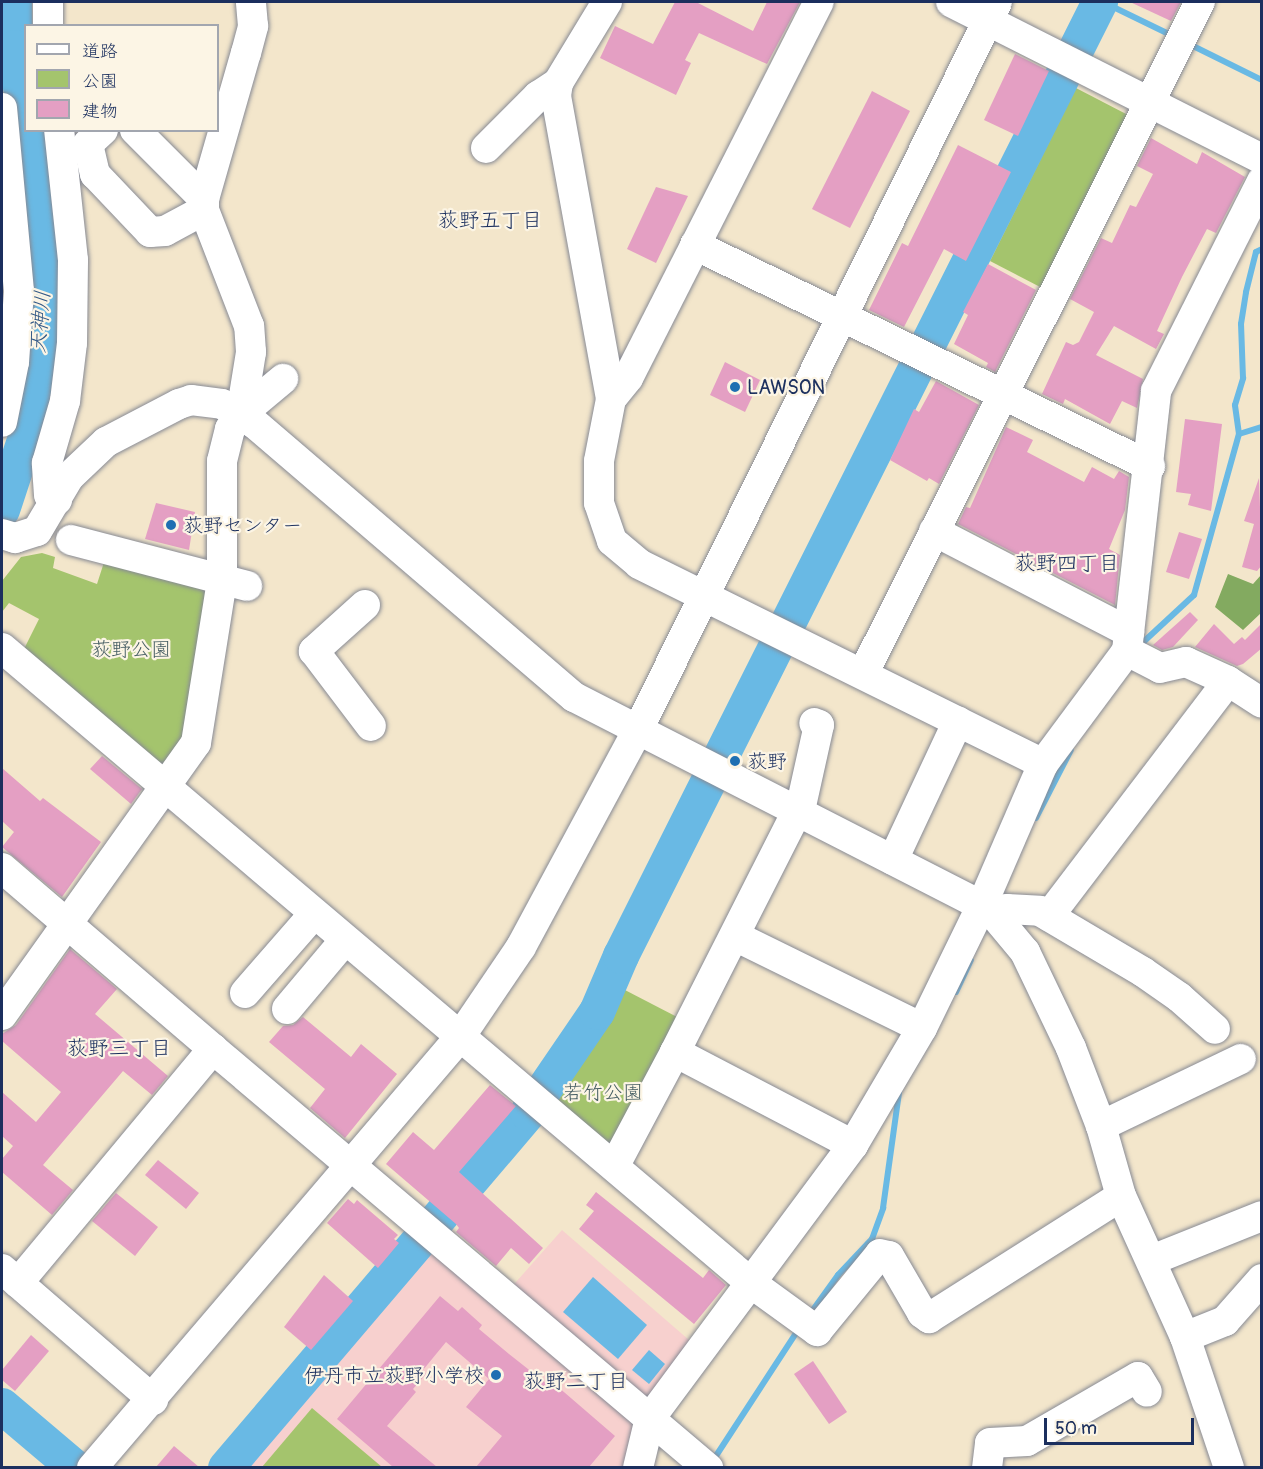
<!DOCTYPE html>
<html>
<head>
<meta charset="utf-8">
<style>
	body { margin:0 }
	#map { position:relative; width:1263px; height:1469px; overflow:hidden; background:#f3e6cb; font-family:Pangolin,"Klee One",sans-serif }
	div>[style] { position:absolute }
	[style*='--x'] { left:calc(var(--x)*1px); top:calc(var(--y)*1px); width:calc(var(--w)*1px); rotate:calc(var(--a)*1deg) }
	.built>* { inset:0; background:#f7d0ce }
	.green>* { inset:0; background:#a4c46d }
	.forest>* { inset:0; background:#83aa60 }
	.water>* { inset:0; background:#69b9e4 }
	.stream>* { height:6px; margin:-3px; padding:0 3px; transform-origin:3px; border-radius:3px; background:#69b9e4 }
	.river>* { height:36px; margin:-18px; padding:0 18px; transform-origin:18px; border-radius:18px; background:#69b9e4 }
	.building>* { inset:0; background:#e49fc3 }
	.roads { filter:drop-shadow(0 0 2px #878a94) drop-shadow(0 0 2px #878a94) }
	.minor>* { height:30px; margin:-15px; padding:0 15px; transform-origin:15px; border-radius:15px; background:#fff }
	.dots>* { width:16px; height:16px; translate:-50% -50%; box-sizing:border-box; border:3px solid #fcf5e5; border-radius:50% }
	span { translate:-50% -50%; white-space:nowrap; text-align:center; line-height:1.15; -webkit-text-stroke:4.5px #fcf5e5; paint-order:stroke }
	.poi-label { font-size:20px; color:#1b2f5e }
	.left { translate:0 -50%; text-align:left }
	.right { translate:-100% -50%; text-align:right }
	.park-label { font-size:20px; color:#445c62 }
	.neighbourhood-label { font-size:21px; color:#1b2f5e }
	.water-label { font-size:21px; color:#325886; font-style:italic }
	.frame { position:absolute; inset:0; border:3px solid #1b2f5e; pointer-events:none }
	.legend { position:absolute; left:24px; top:24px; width:195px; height:108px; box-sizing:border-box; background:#fcf5e5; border:2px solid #a2a6af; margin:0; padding:8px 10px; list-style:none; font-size:18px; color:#1b2f5e }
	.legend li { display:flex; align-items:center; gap:12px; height:30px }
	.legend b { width:30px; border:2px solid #a2a6af }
	.scale { position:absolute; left:1044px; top:1418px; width:150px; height:27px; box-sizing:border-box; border:3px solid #1b2f5e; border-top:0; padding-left:8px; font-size:18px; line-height:21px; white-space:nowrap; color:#1b2f5e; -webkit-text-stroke:4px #fcf5e5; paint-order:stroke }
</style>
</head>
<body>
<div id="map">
	<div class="built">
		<i style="clip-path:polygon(562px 1230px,696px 1346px,631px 1467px,237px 1468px,429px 1242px,501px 1299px)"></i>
	</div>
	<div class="green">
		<i style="clip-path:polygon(1076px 88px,1128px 115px,1044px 289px,990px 261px)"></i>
		<i style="clip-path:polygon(42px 553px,55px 557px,53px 568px,97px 584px,107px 553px,207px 582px,191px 739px,160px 770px,22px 653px,39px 619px,9px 603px,2px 612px,2px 581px,21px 557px)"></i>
		<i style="clip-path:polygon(623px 989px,679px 1018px,615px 1148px,554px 1104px)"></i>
		<i style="clip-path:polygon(312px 1408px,382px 1467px,262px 1467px)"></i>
	</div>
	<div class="forest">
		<i style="clip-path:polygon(1228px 574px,1253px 584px,1261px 575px,1261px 613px,1243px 630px,1215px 607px)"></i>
	</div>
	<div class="water">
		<i style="clip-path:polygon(593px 1277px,647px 1325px,618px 1359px,563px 1312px)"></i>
		<i style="clip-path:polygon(649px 1350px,665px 1364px,649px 1384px,632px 1370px)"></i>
	</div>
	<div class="stream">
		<i style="--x:1103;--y:2;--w:80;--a:25.9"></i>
		<i style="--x:1189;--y:44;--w:81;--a:26.3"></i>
		<i style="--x:1239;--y:434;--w:29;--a:-98"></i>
		<i style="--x:1235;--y:405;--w:28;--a:-73"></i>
		<i style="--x:1243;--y:378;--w:54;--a:-92.1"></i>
		<i style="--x:1241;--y:324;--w:32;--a:-81"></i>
		<i style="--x:1246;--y:292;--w:41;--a:-76"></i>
		<i style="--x:1256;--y:252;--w:7;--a:-27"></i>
		<i style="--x:1139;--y:646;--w:75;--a:-42.8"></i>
		<i style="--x:1194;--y:595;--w:167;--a:-74.4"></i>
		<i style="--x:1239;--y:434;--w:24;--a:-17"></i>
		<i style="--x:1036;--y:818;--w:76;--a:-62.8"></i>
		<i style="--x:956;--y:992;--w:35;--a:-65"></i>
		<i style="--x:810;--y:1314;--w:48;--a:-54.3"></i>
		<i style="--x:838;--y:1275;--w:50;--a:-46.6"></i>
		<i style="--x:872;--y:1239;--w:33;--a:-70"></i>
		<i style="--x:883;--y:1208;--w:117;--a:-82.1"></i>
		<i style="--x:712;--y:1462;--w:161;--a:-56.9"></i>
	</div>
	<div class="river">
		<i style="--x:14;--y:2;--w:46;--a:88.8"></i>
		<i style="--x:15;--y:48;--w:74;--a:81.4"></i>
		<i style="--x:2;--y:510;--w:77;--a:-71.8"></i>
		<i style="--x:26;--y:437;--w:109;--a:-81.1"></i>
		<i style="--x:43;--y:329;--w:56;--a:-88"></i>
		<i style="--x:45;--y:273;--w:144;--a:-97.2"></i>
		<i style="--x:2;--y:1406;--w:96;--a:40.3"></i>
		<i style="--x:226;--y:1468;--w:466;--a:-49.6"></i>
		<i style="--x:528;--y:1113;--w:122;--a:-55.7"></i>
		<i style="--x:597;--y:1012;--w:61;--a:-66.8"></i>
		<i style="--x:621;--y:956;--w:1068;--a:-63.34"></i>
	</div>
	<div class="building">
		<i style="clip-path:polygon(675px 2px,696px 2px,753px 31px,767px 2px,800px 2px,767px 64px,699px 33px,685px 60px,691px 63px,676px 95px,600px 58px,615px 26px,653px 44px)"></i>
		<i style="clip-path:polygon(1130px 2px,1181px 2px,1171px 21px)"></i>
		<i style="clip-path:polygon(1015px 54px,1049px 71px,1018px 136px,984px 120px)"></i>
		<i style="clip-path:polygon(872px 91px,910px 111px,850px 228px,812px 209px)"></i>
		<i style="clip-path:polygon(1151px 138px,1197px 164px,1202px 152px,1245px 177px,1216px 233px,1207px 229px,1182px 277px,1157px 331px,1164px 334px,1156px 349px,1114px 326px,1096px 355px,1143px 379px,1137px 408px,1122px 401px,1110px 424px,1065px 399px,1063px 404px,1042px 394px,1066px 342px,1073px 345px,1079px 342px,1094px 312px,1070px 299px,1101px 238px,1112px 243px,1130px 205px,1136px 207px,1153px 174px,1137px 166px)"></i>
		<i style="clip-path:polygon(958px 145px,1011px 172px,966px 261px,944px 249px,904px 327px,869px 310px,902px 243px,908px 246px)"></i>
		<i style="clip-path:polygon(656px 187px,688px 196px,656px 263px,627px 249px)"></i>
		<i style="clip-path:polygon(988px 264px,1036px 290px,995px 372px,986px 367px,988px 363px,954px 344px,968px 315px,963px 312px)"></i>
		<i style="clip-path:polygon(725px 362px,760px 380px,745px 412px,710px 395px)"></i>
		<i style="clip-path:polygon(936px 381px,979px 405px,939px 484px,929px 478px,927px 481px,890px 460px,914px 409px,919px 412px)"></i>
		<i style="clip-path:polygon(1185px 419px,1222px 424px,1211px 511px,1188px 505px,1191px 494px,1176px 492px)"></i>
		<i style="clip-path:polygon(1006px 427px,1033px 440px,1027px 452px,1084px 482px,1092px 467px,1114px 479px,1119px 471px,1129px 477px,1125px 510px,1109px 549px,1120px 555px,1115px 605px,958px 524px,966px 507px,970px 508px)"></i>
		<i style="clip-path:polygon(1259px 478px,1262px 565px,1257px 571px,1242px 567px,1254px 524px,1244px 521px)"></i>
		<i style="clip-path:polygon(156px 503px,195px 512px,189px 550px,145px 539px)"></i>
		<i style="clip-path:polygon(1179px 532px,1202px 539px,1189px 579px,1166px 572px)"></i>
		<i style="clip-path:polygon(1190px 612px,1198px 620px,1173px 647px,1162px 650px,1153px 645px)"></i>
		<i style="clip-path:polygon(1262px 623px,1262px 648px,1243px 664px,1237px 666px,1195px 647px,1214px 624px,1234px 644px,1242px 637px,1245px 640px)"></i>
		<i style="clip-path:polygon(102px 756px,142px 789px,131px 804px,90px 769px)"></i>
		<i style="clip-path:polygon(2px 768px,40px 801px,43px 798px,101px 842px,62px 897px,2px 847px,14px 832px,2px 821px)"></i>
		<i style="clip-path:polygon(70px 949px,117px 989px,95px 1014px,168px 1076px,152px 1095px,123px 1071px,43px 1165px,73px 1190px,52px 1215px,2px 1172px,2px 1159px,13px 1146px,2px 1136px,2px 1092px,36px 1122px,61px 1092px,2px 1041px,2px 1034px,16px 1025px)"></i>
		<i style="clip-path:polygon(303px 1017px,351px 1057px,361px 1044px,397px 1074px,345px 1138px,310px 1108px,325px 1089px,269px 1042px,283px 1026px,293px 1025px)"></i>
		<i style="clip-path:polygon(490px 1085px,516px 1106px,459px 1172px,543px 1248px,529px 1264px,511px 1248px,496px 1266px,456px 1232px,459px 1228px,456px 1224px,386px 1164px,413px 1132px,434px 1150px)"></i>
		<i style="clip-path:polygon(158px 1160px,199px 1193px,186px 1209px,145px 1175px)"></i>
		<i style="clip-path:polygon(596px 1192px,703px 1278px,709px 1270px,726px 1285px,694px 1324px,579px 1229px,594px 1211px,586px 1205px)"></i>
		<i style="clip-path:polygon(116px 1193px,158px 1227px,135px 1256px,92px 1221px)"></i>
		<i style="clip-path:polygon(348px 1199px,354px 1204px,357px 1200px,398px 1235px,394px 1239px,399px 1243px,378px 1268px,327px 1223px)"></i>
		<i style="clip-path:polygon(324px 1275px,353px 1301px,311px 1350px,284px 1327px)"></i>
		<i style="clip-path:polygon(440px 1296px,458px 1311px,462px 1307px,482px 1325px,479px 1329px,509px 1354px,547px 1384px,550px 1380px,615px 1436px,589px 1467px,476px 1467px,502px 1436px,466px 1407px,489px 1379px,446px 1342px,423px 1370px,426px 1374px,413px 1389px,416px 1392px,387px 1426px,437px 1467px,393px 1467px,337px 1419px)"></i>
		<i style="clip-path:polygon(31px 1335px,49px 1351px,15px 1391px,2px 1380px,2px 1370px)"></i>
		<i style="clip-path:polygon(813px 1361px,847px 1412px,829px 1424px,794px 1374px)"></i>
		<i style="clip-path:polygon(174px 1446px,199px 1467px,156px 1467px)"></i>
	</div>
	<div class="roads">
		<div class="minor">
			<i style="--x:48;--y:2;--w:24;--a:90"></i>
			<i style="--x:607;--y:2;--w:95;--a:121.2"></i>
			<i style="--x:558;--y:83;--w:13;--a:99"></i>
			<i style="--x:556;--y:96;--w:308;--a:79.7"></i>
			<i style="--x:611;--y:399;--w:63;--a:101"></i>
			<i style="--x:599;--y:461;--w:42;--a:90"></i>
			<i style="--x:599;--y:503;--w:40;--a:71.1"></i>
			<i style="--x:612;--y:541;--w:35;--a:40"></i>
			<i style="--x:639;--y:564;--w:451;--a:26.3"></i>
			<i style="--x:951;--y:2;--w:348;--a:26.8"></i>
			<i style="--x:2;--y:108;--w:184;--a:84.7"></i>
			<i style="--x:19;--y:291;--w:71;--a:94"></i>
			<i style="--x:14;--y:362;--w:61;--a:101.3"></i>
			<i style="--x:103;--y:130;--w:21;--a:137"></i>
			<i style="--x:88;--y:144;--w:31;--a:77"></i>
			<i style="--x:95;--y:174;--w:80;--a:46.5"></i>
			<i style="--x:150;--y:232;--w:15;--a:-4"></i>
			<i style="--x:165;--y:231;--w:44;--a:-28.3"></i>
			<i style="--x:135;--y:130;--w:98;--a:45"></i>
			<i style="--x:486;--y:148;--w:74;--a:-45"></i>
			<i style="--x:538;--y:96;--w:24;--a:-33"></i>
			<i style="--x:695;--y:245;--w:506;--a:25.91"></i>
			<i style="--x:611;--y:399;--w:27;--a:-51"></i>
			<i style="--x:628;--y:378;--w:422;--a:-63.1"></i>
			<i style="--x:241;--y:414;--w:63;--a:-80.8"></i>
			<i style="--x:251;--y:352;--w:26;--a:-94"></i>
			<i style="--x:249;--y:326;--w:124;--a:-111.2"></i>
			<i style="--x:204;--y:210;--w:11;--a:-90"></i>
			<i style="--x:204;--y:199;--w:152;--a:-74"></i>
			<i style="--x:246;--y:53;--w:28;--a:-75"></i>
			<i style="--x:253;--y:26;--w:24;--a:-95"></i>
			<i style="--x:57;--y:500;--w:9;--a:-148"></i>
			<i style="--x:49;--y:495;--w:32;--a:-94"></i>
			<i style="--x:47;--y:463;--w:65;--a:-73.8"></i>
			<i style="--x:65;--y:401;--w:58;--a:-83.1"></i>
			<i style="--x:72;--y:343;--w:83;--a:-89.3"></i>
			<i style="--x:73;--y:260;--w:131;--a:-96.1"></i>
			<i style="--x:934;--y:531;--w:220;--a:27.4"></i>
			<i style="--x:2;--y:534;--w:14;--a:17"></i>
			<i style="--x:15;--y:538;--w:23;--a:-18"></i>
			<i style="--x:37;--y:531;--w:63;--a:-59.3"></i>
			<i style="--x:69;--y:477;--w:51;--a:-43.4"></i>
			<i style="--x:106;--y:442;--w:82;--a:-27.5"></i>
			<i style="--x:179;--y:404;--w:13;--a:-18"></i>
			<i style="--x:191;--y:400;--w:31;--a:7"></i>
			<i style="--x:222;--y:404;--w:37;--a:31"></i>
			<i style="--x:254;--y:423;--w:421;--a:40.6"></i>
			<i style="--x:574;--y:697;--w:467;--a:27.1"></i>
			<i style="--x:990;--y:910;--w:55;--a:50.2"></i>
			<i style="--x:1025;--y:952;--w:106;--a:64.4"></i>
			<i style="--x:1071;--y:1048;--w:84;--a:69"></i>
			<i style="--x:1101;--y:1126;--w:73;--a:74.1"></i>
			<i style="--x:1121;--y:1196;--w:155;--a:65.6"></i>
			<i style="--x:1185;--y:1337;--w:138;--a:71.4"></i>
			<i style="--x:71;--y:540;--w:182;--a:14.6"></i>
			<i style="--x:365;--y:605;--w:69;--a:138"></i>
			<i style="--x:314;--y:651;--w:94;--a:52.8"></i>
			<i style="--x:2;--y:648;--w:982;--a:40.29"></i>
			<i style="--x:751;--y:1283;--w:82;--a:36"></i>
			<i style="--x:817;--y:1331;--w:99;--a:-50.7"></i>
			<i style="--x:880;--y:1254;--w:9;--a:13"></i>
			<i style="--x:889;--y:1256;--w:66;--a:59.9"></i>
			<i style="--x:922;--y:1313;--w:9;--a:36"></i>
			<i style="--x:929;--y:1318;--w:227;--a:-32.4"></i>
			<i style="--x:1127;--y:651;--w:37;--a:27"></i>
			<i style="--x:1160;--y:668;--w:27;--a:-13"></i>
			<i style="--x:1186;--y:662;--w:46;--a:24.3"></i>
			<i style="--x:1228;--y:681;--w:40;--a:32.9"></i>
			<i style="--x:864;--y:672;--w:750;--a:-63.37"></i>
			<i style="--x:799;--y:815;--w:92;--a:-77.5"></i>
			<i style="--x:819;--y:725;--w:5;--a:-158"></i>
			<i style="--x:893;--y:860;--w:153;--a:-64.9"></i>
			<i style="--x:2;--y:868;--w:278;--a:40.6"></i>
			<i style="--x:1049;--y:916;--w:295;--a:-52.7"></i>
			<i style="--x:999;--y:918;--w:12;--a:-48"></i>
			<i style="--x:1007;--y:909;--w:33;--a:3"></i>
			<i style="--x:1040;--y:911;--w:120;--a:30.6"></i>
			<i style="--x:1143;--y:972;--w:44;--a:34.8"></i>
			<i style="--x:1179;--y:997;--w:48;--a:41.6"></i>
			<i style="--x:735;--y:936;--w:208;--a:26.2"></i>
			<i style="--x:245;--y:993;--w:103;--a:-48.9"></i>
			<i style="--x:287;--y:1009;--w:89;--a:-50"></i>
			<i style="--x:2;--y:1015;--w:334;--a:-54.5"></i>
			<i style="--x:196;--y:743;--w:164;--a:-80.9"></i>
			<i style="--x:222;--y:581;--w:120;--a:-90"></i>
			<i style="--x:222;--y:461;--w:33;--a:-76"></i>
			<i style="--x:230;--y:429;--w:19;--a:-54"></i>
			<i style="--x:241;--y:414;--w:55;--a:-39.8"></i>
			<i style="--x:675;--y:1052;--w:267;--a:-63.1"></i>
			<i style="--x:1101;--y:1126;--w:155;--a:-25.6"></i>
			<i style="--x:853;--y:1145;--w:136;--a:-59.5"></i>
			<i style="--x:922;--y:1028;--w:137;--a:-64"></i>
			<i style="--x:982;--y:905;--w:154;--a:-66.6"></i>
			<i style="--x:1043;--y:764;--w:141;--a:-53.4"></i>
			<i style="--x:1127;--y:651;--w:262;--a:-83.6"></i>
			<i style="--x:1156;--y:391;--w:235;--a:-63.2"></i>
			<i style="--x:615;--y:1165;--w:128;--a:-62"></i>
			<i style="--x:675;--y:1052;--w:201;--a:27.6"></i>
			<i style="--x:853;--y:1145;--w:340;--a:126.6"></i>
			<i style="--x:650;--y:1418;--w:51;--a:103.5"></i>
			<i style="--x:1152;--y:1260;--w:118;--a:-21.8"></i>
			<i style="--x:2;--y:1269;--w:200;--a:40.9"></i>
			<i style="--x:18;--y:1283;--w:305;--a:-50.2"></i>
			<i style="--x:213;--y:1049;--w:649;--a:40.25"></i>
			<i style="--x:1185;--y:1337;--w:43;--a:-21.8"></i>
			<i style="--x:1225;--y:1321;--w:56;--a:-48.6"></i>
			<i style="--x:92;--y:1468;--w:567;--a:-49.51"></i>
			<i style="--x:460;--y:1037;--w:109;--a:-55.9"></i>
			<i style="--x:521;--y:947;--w:244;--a:-61.7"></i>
			<i style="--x:637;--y:732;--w:814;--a:-63.75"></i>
			<i style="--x:987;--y:1468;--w:25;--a:-83"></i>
			<i style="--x:990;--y:1443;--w:37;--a:-3"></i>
			<i style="--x:1027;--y:1441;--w:128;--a:-30"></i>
			<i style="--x:1138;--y:1377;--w:17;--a:59"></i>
		</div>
	</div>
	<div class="dots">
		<i style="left:735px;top:387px;background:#1f6fb2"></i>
		<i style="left:171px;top:525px;background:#1f6fb2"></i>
		<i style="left:735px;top:761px;background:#1f6fb2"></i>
		<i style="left:496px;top:1375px;background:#1f6fb2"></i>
	</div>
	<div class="poi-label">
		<span class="left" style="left:747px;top:387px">LAWSON</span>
		<span class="left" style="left:183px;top:525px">荻野センター</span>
		<span class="left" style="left:747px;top:761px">荻野</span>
		<span class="right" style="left:484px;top:1375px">伊丹市立荻野小学校</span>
	</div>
	<div class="park-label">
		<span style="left:131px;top:649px">荻野公園</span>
		<span style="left:603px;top:1092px">若竹公園</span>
	</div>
	<div class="neighbourhood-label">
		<span style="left:490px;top:221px">荻野五丁目</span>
		<span style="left:1067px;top:564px">荻野四丁目</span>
		<span style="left:119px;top:1049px">荻野三丁目</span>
		<span style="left:576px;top:1382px">荻野二丁目</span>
	</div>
	<div class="water-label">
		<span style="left:41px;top:322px;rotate:-85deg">天神川</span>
	</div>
	<div class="frame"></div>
	<ul class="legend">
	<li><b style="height:8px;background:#fff"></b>道路</li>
	<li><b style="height:16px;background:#a4c46d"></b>公園</li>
	<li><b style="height:16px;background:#e49fc3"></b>建物</li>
	</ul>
	<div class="scale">50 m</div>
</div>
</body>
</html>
